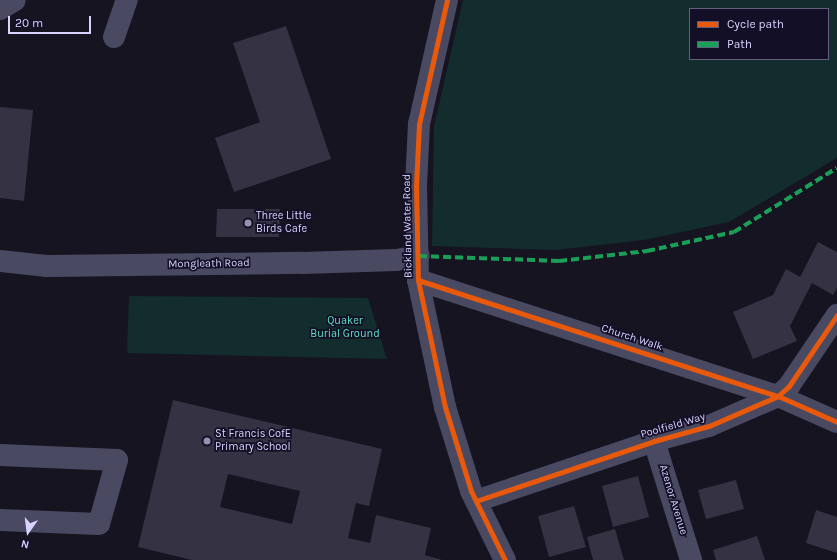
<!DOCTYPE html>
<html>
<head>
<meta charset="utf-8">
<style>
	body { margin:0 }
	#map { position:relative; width:837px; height:560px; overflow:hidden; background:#161421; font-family:Karla,sans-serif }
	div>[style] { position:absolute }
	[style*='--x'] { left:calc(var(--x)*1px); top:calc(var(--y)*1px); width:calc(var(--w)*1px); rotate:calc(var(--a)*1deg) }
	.green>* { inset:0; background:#132c2d }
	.building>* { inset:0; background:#343243 }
	.minor>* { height:22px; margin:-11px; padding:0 11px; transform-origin:11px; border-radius:11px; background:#4a4962 }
	.quiet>* { height:4px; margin-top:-2px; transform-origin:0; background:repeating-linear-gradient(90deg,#1a9f57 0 8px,transparent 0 12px) }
	.cycleway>* { height:5px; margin:-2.5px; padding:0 2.5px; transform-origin:2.5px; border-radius:2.5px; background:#e8590c }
	.dots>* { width:11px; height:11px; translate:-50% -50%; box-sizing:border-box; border:2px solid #130f26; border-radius:50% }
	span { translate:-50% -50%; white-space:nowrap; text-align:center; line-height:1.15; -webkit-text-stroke:3.5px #130f26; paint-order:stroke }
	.poi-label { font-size:11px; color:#d9d4ff }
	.left { translate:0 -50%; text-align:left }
	.street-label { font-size:11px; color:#d9d4ff }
	.park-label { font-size:11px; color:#5fe0c0 }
	.legend { position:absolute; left:689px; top:8px; width:140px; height:52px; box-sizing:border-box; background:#130f26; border:1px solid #625e7d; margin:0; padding:5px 7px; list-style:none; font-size:12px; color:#d9d4ff }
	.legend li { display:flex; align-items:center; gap:8px; height:20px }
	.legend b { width:20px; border:1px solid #625e7d }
	.north { position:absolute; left:8px; top:512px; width:40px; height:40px; -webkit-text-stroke:3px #130f26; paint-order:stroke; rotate:194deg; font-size:11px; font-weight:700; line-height:16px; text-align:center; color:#d9d4ff }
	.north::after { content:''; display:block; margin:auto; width:14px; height:18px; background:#d9d4ff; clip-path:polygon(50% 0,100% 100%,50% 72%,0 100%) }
	.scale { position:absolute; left:8px; top:16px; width:83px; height:18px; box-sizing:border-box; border:2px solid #d9d4ff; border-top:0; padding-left:5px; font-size:12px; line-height:14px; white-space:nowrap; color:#d9d4ff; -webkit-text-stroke:3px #130f26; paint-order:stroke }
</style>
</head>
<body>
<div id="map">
	<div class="green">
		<i style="clip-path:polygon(evenodd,463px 0,837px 0,837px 158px,729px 222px,644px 240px,556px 250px,432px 246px,434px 126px,463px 0,690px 9px,828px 9px,828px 59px,690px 59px,690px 9px)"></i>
		<i style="clip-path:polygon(129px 296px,368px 298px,387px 359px,127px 353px)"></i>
	</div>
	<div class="building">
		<i style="clip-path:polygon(286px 26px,331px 159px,234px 192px,215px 138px,260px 122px,233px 43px)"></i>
		<i style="clip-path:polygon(0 107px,33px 110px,24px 201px,0 198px)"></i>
		<i style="clip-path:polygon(217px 209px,280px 209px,279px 237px,216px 237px)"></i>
		<i style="clip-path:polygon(818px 242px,837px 252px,837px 288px,833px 295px,812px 283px,790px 326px,797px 341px,753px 359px,733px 312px,773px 295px,786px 269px,800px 277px)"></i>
		<i style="clip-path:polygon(evenodd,173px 400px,382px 449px,369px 506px,356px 503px,348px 538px,370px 543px,376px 515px,431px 528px,425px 555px,442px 560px,192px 560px,138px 547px,173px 400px,228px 474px,300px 491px,292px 524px,220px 507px,228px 474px)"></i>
		<i style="clip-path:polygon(638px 476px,649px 517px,613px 527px,602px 486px)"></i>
		<i style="clip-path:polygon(736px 480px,744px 509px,706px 519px,698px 490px)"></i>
		<i style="clip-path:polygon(574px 506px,586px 547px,549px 557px,538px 516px)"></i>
		<i style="clip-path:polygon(816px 510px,837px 517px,837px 553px,806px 543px)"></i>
		<i style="clip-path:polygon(615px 529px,624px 560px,593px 560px,587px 537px)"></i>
		<i style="clip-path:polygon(757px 536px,765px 560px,716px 560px,713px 550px)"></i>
	</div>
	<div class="minor">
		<i style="--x:447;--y:0;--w:127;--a:102.7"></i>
		<i style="--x:419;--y:124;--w:62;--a:92.8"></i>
		<i style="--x:416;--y:186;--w:94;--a:88.8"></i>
		<i style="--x:418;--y:280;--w:130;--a:78"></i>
		<i style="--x:445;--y:407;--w:88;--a:72.8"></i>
		<i style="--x:471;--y:491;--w:77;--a:63.8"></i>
		<i style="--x:0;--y:9;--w:17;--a:-31"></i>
		<i style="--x:114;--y:37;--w:39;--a:-71"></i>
		<i style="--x:0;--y:261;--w:47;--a:6.1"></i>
		<i style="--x:47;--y:266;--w:256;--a:-0.7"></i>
		<i style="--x:303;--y:263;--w:93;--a:-1.8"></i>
		<i style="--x:396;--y:260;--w:23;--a:-10"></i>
		<i style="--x:418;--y:280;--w:378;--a:17.9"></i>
		<i style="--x:778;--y:396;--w:64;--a:23.8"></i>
		<i style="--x:654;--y:441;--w:125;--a:72.7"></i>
		<i style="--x:0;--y:455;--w:117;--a:2.4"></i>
		<i style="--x:117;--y:460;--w:66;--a:105.7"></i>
		<i style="--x:99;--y:524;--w:99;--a:-177.7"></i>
		<i style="--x:476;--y:501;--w:188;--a:-18.6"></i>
		<i style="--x:654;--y:441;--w:57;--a:-15.3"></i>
		<i style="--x:709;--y:426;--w:75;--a:-23.5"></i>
		<i style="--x:778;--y:396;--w:15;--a:-42"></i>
		<i style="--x:789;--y:386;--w:86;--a:-55.9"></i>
	</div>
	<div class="quiet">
		<i style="--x:419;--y:256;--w:140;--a:2"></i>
		<i style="--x:559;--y:261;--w:89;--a:-6.5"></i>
		<i style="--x:647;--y:251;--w:89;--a:-12.3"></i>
		<i style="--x:734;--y:232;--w:121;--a:-31.9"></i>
	</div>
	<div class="cycleway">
		<i style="--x:447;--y:0;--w:127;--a:102.7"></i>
		<i style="--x:419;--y:124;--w:62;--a:92.8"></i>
		<i style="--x:416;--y:186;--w:94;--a:88.8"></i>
		<i style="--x:418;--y:280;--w:130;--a:78"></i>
		<i style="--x:445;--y:407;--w:88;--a:72.8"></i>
		<i style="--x:471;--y:491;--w:77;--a:63.8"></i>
		<i style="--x:418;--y:280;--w:378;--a:17.9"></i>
		<i style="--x:778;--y:396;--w:64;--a:23.8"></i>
		<i style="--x:476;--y:501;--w:188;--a:-18.6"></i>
		<i style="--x:654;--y:441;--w:57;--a:-15.3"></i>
		<i style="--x:709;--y:426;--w:75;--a:-23.5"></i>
		<i style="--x:778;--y:396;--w:15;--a:-42"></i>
		<i style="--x:789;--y:386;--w:86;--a:-55.9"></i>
	</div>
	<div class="dots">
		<i style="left:248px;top:223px;background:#9591b1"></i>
		<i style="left:207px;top:441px;background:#9591b1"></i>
	</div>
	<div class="poi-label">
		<span class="left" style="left:256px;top:223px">Three Little<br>Birds Cafe</span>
		<span class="left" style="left:215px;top:441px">St Francis CofE<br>Primary School</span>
	</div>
	<div class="street-label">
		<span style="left:408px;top:226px;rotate:-91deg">Bickland Water Road</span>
		<span style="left:209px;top:264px;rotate:-1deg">Mongleath Road</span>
		<span style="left:632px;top:338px;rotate:18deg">Church Walk</span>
		<span style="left:673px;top:426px;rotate:-16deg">Poolfield Way</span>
		<span style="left:673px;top:500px;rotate:73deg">Azenor Avenue</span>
	</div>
	<div class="park-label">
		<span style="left:345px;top:328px">Quaker<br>Burial Ground</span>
	</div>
	<ul class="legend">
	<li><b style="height:5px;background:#e8590c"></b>Cycle path</li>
	<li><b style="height:5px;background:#1a9f57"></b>Path</li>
	</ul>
	<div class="north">N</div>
	<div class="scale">20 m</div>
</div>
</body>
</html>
